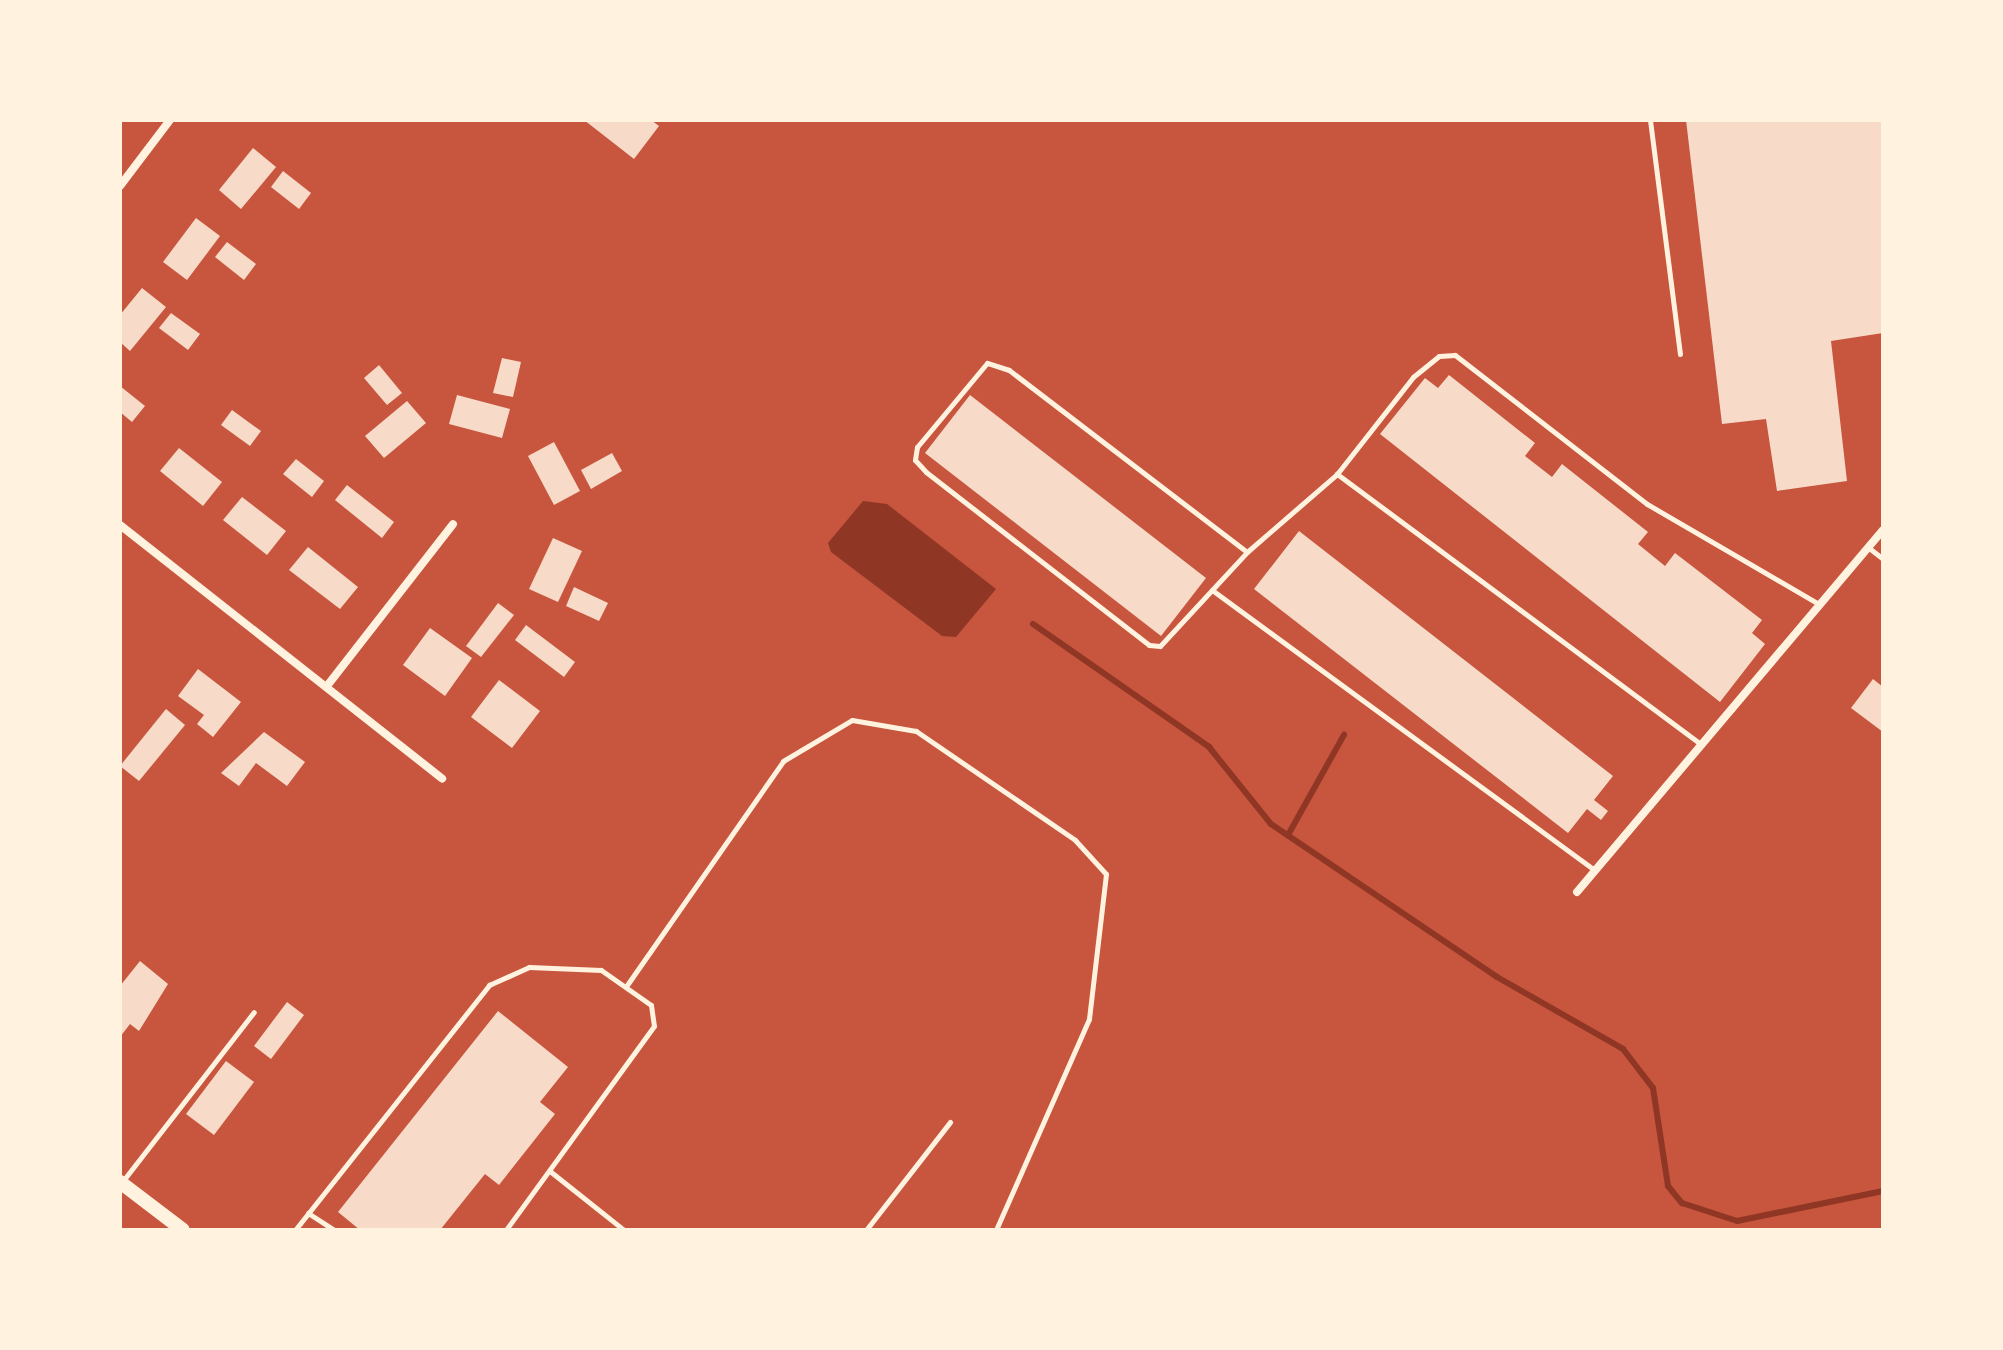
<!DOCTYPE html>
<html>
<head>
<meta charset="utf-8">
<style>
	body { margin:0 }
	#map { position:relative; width:2003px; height:1350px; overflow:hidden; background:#c8553d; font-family:"Source Sans 3",sans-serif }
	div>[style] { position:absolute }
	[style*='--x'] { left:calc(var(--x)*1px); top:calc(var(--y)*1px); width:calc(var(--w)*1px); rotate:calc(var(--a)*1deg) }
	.water>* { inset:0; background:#8f3625 }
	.stream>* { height:6px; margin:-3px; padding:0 3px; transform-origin:3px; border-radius:3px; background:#8f3625 }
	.building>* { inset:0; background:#f7dbc8 }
	.service>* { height:5px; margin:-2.5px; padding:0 2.5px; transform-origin:2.5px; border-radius:2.5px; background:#fff3e0 }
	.minor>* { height:8px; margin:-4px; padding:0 4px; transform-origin:4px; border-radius:4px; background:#fff3e0 }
	.tertiary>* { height:14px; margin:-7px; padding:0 7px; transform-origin:7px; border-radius:7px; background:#fff3e0 }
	span { translate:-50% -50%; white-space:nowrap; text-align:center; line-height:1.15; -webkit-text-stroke:7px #fff3e0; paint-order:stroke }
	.frame { position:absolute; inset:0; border:122px solid #fff3e0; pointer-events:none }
</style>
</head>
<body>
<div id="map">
	<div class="water">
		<i style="clip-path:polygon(863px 501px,887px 504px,996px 589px,956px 637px,942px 636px,831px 552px,828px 543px)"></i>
	</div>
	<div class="stream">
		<i style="--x:1033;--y:624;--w:215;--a:34.9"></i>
		<i style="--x:1209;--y:747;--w:99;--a:51.2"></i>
		<i style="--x:1271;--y:824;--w:273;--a:34.1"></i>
		<i style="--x:1497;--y:977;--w:145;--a:29.7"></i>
		<i style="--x:1623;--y:1049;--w:49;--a:52.4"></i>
		<i style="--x:1653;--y:1088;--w:99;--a:81.3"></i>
		<i style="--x:1668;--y:1186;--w:22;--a:51"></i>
		<i style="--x:1682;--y:1203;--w:58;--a:18.1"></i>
		<i style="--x:1737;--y:1221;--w:149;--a:-11.6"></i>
		<i style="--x:1288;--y:835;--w:115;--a:-60.8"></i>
	</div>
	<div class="building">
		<i style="clip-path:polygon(584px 120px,651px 120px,659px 126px,634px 159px)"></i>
		<i style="clip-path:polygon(1686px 120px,1883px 120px,1883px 333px,1831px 341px,1847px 481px,1777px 491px,1766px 419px,1722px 424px)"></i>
		<i style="clip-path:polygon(253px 148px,276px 167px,241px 209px,219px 190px)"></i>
		<i style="clip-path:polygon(283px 171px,311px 193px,299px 209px,271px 187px)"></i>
		<i style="clip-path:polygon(196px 218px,220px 236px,187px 280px,163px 262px)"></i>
		<i style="clip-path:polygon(227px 242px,256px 264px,244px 280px,215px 257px)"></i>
		<i style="clip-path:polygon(142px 288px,166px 307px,130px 351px,120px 342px,120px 315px)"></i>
		<i style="clip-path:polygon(171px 313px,200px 334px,188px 350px,159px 328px)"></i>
		<i style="clip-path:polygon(502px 358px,521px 362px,513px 397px,493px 393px)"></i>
		<i style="clip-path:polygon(379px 365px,402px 393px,387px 405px,364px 378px)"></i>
		<i style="clip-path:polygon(1449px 375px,1535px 443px,1525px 456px,1552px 477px,1562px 464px,1648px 532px,1638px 544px,1665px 566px,1675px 553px,1762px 620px,1752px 633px,1765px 644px,1720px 702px,1380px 434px,1425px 378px,1438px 388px)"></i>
		<i style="clip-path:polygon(120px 386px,145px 406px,132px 422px,120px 412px)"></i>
		<i style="clip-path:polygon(457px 395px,510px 409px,502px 438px,449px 424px)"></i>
		<i style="clip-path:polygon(970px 395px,1206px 578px,1161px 636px,925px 453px)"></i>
		<i style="clip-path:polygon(407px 401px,426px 423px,384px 458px,365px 436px)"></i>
		<i style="clip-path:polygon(232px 410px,261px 431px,250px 446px,221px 425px)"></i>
		<i style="clip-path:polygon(554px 442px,580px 491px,554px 505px,528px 456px)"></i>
		<i style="clip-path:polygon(179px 448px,222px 482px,203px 506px,160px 471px)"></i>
		<i style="clip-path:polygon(612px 453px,622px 471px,591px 489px,581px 470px)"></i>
		<i style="clip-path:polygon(296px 459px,324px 481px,312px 497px,283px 474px)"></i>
		<i style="clip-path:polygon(347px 485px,394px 522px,382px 538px,335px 500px)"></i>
		<i style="clip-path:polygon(242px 497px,286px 531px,267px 555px,223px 520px)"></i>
		<i style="clip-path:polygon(1299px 531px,1613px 776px,1594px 800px,1608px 811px,1601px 820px,1587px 809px,1568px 833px,1254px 589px)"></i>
		<i style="clip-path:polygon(553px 538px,582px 551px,558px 602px,529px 589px)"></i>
		<i style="clip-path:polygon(308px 547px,358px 587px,340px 609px,289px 570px)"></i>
		<i style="clip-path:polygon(574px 587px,608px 603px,599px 621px,566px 606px)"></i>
		<i style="clip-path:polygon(498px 603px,514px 615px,481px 657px,466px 646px)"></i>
		<i style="clip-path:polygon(526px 625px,575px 662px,564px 677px,515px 640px)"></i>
		<i style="clip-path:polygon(430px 628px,472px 658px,445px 696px,403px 665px)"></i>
		<i style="clip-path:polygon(198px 669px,241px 702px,213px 737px,197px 724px,204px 715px,178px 696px)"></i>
		<i style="clip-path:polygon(1873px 679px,1883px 687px,1883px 732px,1851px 708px)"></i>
		<i style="clip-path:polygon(499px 680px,540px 711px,512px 748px,471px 717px)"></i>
		<i style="clip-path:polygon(166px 709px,185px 725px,139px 781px,120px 766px)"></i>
		<i style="clip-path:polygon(264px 732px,305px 762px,287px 786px,256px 763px,239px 786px,221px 773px)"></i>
		<i style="clip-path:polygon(140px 961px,168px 984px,139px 1031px,130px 1024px,120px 1037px,120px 986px)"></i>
		<i style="clip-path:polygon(287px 1002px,304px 1015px,271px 1059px,254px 1046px)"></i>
		<i style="clip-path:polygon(498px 1011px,568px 1067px,540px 1102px,555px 1114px,499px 1185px,485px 1174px,440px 1230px,360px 1230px,338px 1212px)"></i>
		<i style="clip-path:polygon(226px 1061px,254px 1082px,214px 1135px,186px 1114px)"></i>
	</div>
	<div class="service">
		<i style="--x:1650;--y:120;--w:236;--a:82.7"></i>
		<i style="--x:1869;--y:548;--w:18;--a:38"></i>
		<i style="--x:1247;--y:552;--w:300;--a:-142.6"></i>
		<i style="--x:1009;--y:370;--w:23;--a:-162"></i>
		<i style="--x:987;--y:363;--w:109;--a:129.8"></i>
		<i style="--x:917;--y:447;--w:13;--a:99"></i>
		<i style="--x:915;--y:460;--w:16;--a:47"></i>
		<i style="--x:926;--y:472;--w:282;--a:37.8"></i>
		<i style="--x:1149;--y:645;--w:11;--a:5"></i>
		<i style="--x:1160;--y:646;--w:128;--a:-47.2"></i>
		<i style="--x:1247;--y:552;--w:119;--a:-40.9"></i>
		<i style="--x:1212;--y:590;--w:474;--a:36.2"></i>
		<i style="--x:1702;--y:745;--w:455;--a:-143.4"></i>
		<i style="--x:1337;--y:474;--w:123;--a:-51.9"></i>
		<i style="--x:1413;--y:377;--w:33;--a:-39"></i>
		<i style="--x:1439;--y:356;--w:16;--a:-4"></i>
		<i style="--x:1455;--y:355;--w:243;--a:37.8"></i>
		<i style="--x:1647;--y:504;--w:199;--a:30.2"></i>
		<i style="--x:627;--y:985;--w:273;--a:-55.1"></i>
		<i style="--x:783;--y:761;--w:80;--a:-30.7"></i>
		<i style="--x:852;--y:720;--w:65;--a:9.8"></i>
		<i style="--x:916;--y:731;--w:193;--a:34.4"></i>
		<i style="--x:1075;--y:840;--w:46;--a:47.6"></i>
		<i style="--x:1106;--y:874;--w:146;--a:96.7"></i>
		<i style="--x:1089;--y:1019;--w:231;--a:113.8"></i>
		<i style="--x:551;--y:1172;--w:93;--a:38.5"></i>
		<i style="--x:122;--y:1182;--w:215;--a:-52.2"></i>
		<i style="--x:308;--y:1213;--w:31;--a:33"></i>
		<i style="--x:295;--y:1230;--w:313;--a:-51.6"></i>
		<i style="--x:489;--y:985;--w:44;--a:-24.2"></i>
		<i style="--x:529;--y:967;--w:72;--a:2.4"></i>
		<i style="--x:601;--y:970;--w:61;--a:35"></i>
		<i style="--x:651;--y:1005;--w:21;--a:82"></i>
		<i style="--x:654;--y:1026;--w:252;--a:126"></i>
		<i style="--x:866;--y:1230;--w:137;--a:-52.1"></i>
	</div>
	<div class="minor">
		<i style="--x:120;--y:186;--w:83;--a:-52.9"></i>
		<i style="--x:120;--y:525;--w:410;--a:38.2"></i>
		<i style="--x:327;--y:686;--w:205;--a:-52.1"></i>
		<i style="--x:1577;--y:892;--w:474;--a:-49.8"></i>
	</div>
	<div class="tertiary">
		<i style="--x:120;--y:1182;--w:79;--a:37.3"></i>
	</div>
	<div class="frame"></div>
</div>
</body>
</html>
